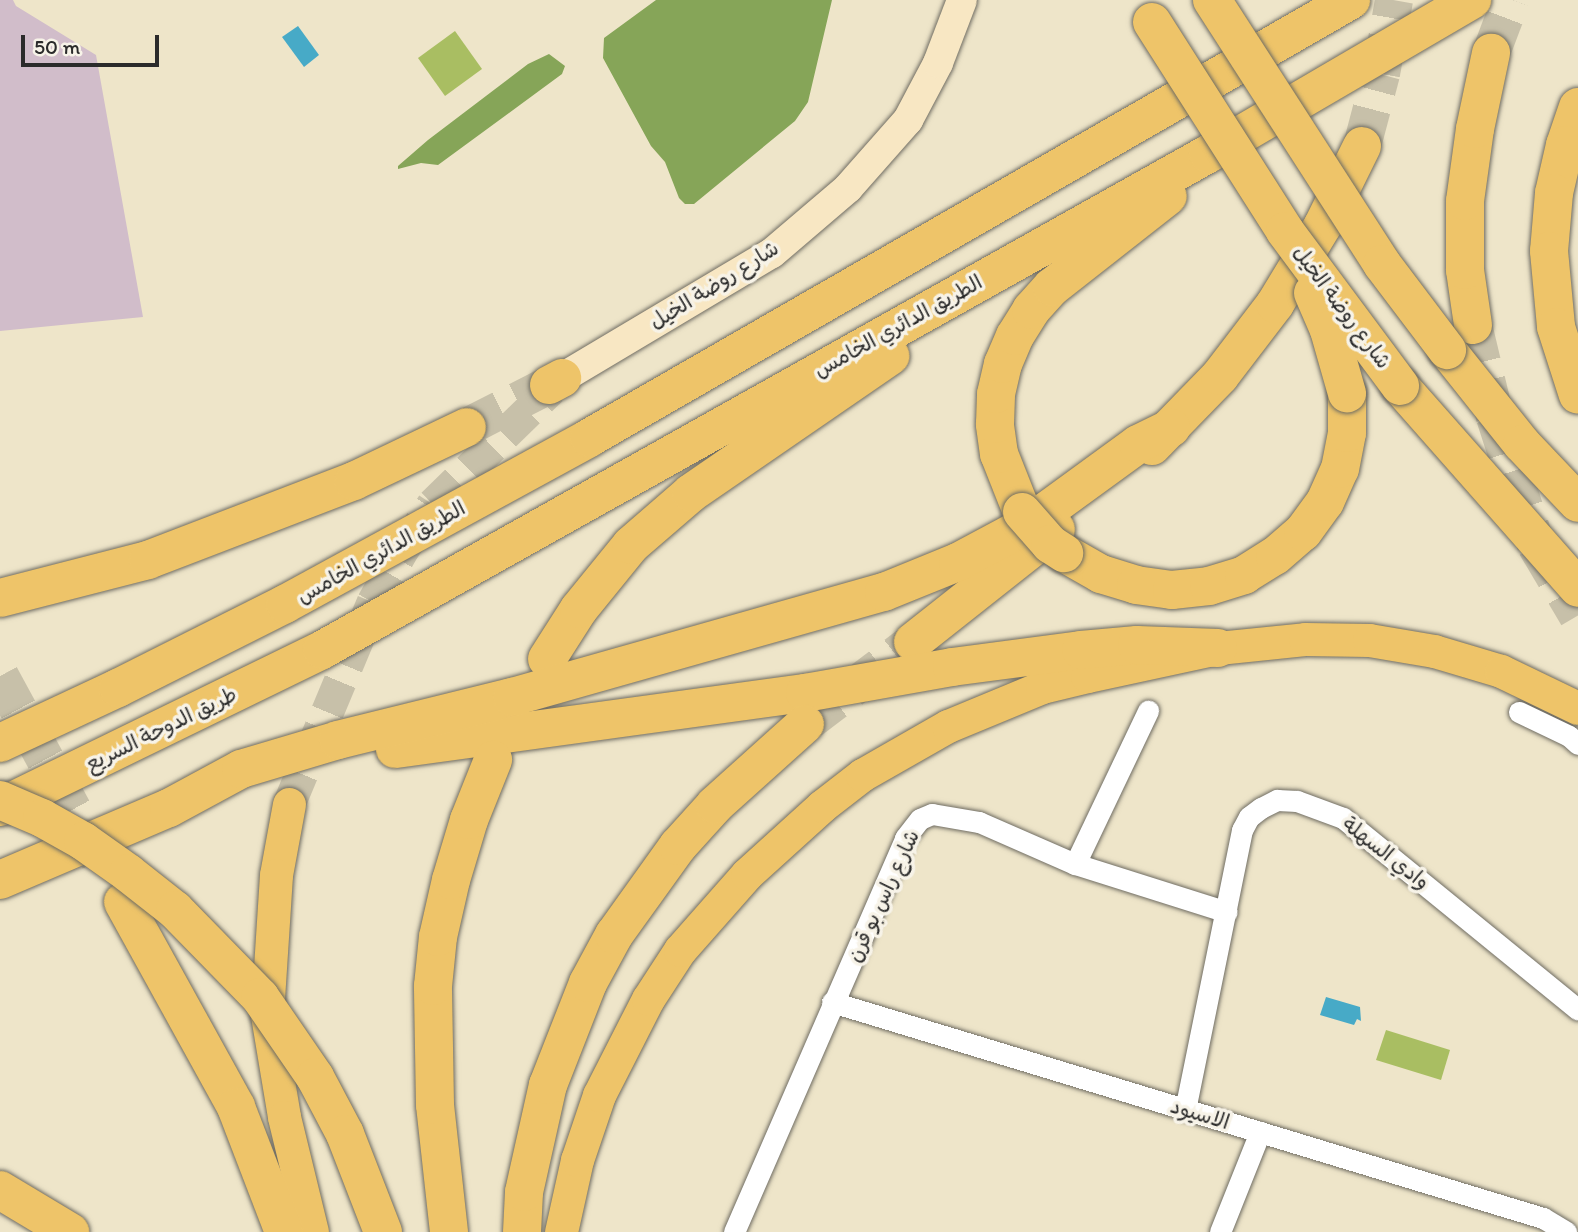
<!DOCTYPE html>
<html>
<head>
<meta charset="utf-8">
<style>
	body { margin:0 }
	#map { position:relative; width:1578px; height:1232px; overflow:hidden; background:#eee5c9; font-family:Itim,"Playpen Sans Arabic",sans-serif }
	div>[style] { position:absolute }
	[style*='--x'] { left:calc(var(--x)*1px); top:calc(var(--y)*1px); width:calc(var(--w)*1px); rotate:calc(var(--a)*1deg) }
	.industrial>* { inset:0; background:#d1bdca }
	.green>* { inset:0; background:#a9be62 }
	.forest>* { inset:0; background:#86a558 }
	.water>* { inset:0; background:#47aac7 }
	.primary-tunnel>* { height:33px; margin-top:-16.5px; transform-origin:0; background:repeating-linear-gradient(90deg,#c7c0a9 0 33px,transparent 0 50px) }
	.highway-tunnel>* { height:38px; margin-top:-19px; transform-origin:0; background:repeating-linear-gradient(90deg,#c7c0a9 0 38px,transparent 0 57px) }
	.roads { filter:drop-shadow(0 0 2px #6f6c62) drop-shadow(0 0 2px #6f6c62) }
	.street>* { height:21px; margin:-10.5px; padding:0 10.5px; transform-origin:10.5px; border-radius:10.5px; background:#fff }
	.secondary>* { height:30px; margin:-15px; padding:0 15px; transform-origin:15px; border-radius:15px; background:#f8e7c3 }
	.primary>* { height:33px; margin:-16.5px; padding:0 16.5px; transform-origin:16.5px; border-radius:16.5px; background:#eec469 }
	.highway>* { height:38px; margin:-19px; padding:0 19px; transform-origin:19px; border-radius:19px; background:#eec469 }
	.bridges { filter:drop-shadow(0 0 2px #6f6c62) drop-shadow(0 0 2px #6f6c62) }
	.highway-bridge>* { height:38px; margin:-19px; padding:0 19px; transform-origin:19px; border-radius:19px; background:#eec469 }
	span { translate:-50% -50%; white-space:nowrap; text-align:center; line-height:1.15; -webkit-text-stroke:7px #f7f3e8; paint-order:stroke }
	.street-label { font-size:21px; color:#2b2b2b }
	.scale { position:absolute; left:21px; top:35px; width:138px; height:32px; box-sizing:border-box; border:4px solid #2b2b2b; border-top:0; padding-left:9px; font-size:21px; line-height:24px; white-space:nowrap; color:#2b2b2b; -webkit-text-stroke:5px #f7f3e8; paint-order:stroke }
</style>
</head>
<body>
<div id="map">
	<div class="industrial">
		<i style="clip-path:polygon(0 0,13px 0,16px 6px,96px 55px,143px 317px,0 331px)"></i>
	</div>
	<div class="green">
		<i style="clip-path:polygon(455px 31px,482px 69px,445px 96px,418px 58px)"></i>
		<i style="clip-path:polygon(1386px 1030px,1450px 1050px,1441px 1080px,1376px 1060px)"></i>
	</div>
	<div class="forest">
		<i style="clip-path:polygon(656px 0,832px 0,808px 102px,795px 121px,694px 204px,685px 204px,679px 198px,665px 162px,651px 146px,603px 58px,604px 38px)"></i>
		<i style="clip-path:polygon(549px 54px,565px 66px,562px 74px,438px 165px,421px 163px,398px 169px,398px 166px,428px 140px,528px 64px)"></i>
	</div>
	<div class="water">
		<i style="clip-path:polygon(298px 26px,319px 55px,304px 67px,282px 37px)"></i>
		<i style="clip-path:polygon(1326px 997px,1360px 1007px,1361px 1021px,1357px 1019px,1354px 1025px,1320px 1015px)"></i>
	</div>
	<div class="primary-tunnel">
		<i style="--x:289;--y:804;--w:219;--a:-67.4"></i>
		<i style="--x:373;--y:602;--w:61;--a:-60.5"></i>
		<i style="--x:403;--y:549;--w:54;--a:-56.3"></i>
		<i style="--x:433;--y:504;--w:165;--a:-44.3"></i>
	</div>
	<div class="highway-tunnel">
		<i style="--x:1491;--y:53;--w:57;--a:-69.3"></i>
		<i style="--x:1362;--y:146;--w:74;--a:-75.2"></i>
		<i style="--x:1381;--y:74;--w:75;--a:-80"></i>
		<i style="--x:1473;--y:325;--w:95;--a:76.6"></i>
		<i style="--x:1495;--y:417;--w:134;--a:72.2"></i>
		<i style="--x:1536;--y:545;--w:82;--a:59.4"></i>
		<i style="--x:467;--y:427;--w:92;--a:-27.1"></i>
		<i style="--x:0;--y:676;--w:212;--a:61.5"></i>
		<i style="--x:805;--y:724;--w:136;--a:-37.2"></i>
	</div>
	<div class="roads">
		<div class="street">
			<i style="--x:1519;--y:712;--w:55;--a:25.6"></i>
			<i style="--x:1569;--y:736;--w:12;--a:42"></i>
			<i style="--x:1075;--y:864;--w:170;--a:-64.5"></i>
			<i style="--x:832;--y:1002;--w:743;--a:16.9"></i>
			<i style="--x:1543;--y:1218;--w:27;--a:31"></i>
			<i style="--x:1185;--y:1110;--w:286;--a:-78.5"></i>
			<i style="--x:1242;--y:830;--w:15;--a:-62"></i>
			<i style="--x:1249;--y:817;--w:15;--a:-37"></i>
			<i style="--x:1261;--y:808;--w:18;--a:-27"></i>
			<i style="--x:1277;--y:800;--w:20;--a:3"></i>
			<i style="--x:1297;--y:801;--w:49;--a:20.3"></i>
			<i style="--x:1343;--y:818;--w:303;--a:39.2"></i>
			<i style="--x:734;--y:1232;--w:430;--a:-66.5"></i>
			<i style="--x:905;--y:838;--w:24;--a:-52"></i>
			<i style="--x:920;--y:819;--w:13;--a:-23"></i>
			<i style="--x:932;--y:814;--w:48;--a:9.7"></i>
			<i style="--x:979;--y:822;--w:105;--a:23.6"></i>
			<i style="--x:1075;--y:864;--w:159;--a:17.5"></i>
			<i style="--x:1220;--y:1232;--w:108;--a:-68.2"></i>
		</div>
		<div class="secondary">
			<i style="--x:562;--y:378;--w:244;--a:-30.8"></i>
			<i style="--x:772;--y:253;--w:100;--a:-40.5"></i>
			<i style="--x:848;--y:188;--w:91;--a:-48.6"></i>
			<i style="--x:908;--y:120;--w:64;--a:-62.2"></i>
			<i style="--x:938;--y:63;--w:67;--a:-69.1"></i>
		</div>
		<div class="primary">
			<i style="--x:289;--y:804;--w:72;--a:100.4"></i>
			<i style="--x:276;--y:875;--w:140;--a:93.7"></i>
			<i style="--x:267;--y:1015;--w:103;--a:80.5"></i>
			<i style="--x:284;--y:1117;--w:118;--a:76.3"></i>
			<i style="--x:561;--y:1232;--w:74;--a:-77.5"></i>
			<i style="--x:577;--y:1160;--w:69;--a:-71.3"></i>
			<i style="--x:599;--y:1095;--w:108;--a:-63"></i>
			<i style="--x:648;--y:999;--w:59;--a:-56.9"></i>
			<i style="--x:680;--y:950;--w:101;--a:-48.6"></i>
			<i style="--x:747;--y:874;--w:101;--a:-42.2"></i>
			<i style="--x:822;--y:806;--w:51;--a:-37.8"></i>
			<i style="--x:862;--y:775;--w:99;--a:-29.7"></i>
			<i style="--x:948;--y:726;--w:102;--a:-22.5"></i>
			<i style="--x:1042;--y:687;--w:46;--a:-13.7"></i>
			<i style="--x:1087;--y:676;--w:134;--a:-12.1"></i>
			<i style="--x:1218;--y:648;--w:87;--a:-5.9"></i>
			<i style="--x:1305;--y:639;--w:64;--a:0.9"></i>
			<i style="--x:1369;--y:640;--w:66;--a:9.6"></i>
			<i style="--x:1434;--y:651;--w:70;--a:16.6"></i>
			<i style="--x:1501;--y:671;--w:85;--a:25.7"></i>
		</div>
		<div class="highway">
			<i style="--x:1578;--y:107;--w:40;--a:108.9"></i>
			<i style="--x:1565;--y:145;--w:49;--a:102.9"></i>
			<i style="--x:1554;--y:193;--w:58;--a:94.9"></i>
			<i style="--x:1549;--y:251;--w:76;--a:84.7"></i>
			<i style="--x:1556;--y:327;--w:71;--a:72.1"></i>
			<i style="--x:1473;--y:325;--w:56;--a:-98.3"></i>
			<i style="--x:1465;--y:270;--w:69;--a:-90"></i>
			<i style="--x:1465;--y:201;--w:73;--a:-82.1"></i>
			<i style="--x:1475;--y:129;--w:78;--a:-78.1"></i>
			<i style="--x:1447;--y:350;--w:120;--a:51.4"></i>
			<i style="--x:1522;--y:444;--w:81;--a:46.5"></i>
			<i style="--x:549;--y:385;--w:15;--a:-28"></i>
			<i style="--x:1400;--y:386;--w:269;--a:48.6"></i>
			<i style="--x:1152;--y:446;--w:98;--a:-45.8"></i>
			<i style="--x:1220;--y:376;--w:91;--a:-52.6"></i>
			<i style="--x:1275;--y:304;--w:92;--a:-58.7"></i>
			<i style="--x:1323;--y:225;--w:88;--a:-63.7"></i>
			<i style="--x:1022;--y:512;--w:62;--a:-111.6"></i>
			<i style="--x:999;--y:454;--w:30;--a:-98"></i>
			<i style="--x:995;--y:424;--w:30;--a:-88"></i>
			<i style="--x:996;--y:394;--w:31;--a:-77"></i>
			<i style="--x:1003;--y:364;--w:30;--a:-67"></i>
			<i style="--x:1015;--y:336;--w:31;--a:-58"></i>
			<i style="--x:1031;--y:310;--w:31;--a:-48"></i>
			<i style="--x:1052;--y:287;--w:147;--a:-38.1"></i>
			<i style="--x:1064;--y:553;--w:43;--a:29.6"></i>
			<i style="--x:1101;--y:574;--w:37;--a:17"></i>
			<i style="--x:1136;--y:585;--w:36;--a:8"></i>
			<i style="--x:1172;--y:590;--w:37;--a:-6"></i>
			<i style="--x:1209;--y:586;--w:37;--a:-17"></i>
			<i style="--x:1244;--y:575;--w:36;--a:-32"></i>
			<i style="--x:1275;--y:556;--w:37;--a:-41"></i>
			<i style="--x:1303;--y:532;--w:37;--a:-54"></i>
			<i style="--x:1325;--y:502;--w:36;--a:-66"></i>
			<i style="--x:1340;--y:469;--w:37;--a:-79"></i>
			<i style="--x:1347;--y:433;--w:40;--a:-90"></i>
			<i style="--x:0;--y:598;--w:153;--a:-14.4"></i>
			<i style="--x:148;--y:560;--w:221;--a:-21"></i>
			<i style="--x:354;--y:481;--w:125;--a:-25.5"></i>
			<i style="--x:913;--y:642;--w:182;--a:-38.3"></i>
			<i style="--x:547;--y:659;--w:59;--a:-57.4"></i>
			<i style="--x:579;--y:609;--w:82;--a:-50.9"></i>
			<i style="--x:631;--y:545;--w:79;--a:-40.9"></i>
			<i style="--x:691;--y:493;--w:242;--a:-34.5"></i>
			<i style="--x:0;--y:743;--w:130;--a:-25"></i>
			<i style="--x:118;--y:688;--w:187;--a:-26.7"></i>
			<i style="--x:285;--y:604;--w:346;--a:-28.6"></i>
			<i style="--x:589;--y:438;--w:879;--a:-29.89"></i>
			<i style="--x:395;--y:749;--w:414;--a:-7.8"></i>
			<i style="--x:805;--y:693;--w:149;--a:-10"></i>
			<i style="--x:952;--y:667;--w:130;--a:-7.5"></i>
			<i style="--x:1081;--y:650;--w:56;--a:-5.1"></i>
			<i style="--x:1137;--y:645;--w:81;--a:2.1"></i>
			<i style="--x:0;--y:807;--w:358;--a:-26"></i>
			<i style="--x:322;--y:650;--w:1015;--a:-29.24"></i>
			<i style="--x:1208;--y:154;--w:306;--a:-30.3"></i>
			<i style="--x:0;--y:880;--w:184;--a:-23.1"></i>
			<i style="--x:169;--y:808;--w:82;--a:-28.4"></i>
			<i style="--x:241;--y:769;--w:101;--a:-16.6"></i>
			<i style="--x:338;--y:740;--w:179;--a:-13.9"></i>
			<i style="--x:512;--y:697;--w:387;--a:-15.8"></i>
			<i style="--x:884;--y:592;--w:80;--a:-22.1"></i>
			<i style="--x:958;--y:562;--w:78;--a:-28.2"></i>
			<i style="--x:1027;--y:525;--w:137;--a:-36.1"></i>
			<i style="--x:1138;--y:444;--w:37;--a:-26"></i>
			<i style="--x:123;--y:902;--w:234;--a:61.1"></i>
			<i style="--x:236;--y:1107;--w:134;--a:69"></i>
			<i style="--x:0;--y:1190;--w:82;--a:31"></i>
			<i style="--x:449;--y:1232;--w:128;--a:-96.3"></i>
			<i style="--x:435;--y:1105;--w:119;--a:-91"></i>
			<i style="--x:433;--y:986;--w:49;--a:-84.2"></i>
			<i style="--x:438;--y:937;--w:58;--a:-77.2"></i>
			<i style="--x:451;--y:880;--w:63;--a:-73.3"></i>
			<i style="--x:469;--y:820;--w:65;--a:-68.2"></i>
			<i style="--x:522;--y:1232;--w:40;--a:-87.1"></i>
			<i style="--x:524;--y:1192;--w:110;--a:-77.4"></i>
			<i style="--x:548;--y:1085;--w:110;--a:-68.6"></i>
			<i style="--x:588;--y:983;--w:55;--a:-61.6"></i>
			<i style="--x:614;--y:935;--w:110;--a:-54.3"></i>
			<i style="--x:678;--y:846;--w:55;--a:-47.9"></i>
			<i style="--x:715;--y:805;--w:121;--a:-42"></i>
		</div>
	</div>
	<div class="bridges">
		<div class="highway-bridge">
			<i style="--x:1212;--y:0;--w:314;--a:57.2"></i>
			<i style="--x:1382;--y:264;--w:108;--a:52.9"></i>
			<i style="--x:1152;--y:22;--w:248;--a:57.5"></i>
			<i style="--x:1285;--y:231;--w:193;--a:53.4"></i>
			<i style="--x:1313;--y:293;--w:40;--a:66.6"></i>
			<i style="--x:1329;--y:330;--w:66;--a:74.1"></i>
			<i style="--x:1022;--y:512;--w:43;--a:48.8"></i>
			<i style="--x:1050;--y:544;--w:17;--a:33"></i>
			<i style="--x:0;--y:800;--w:46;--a:23.2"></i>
			<i style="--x:42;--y:818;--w:47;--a:29.3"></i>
			<i style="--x:83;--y:841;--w:55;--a:35.4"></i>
			<i style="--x:128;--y:873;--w:60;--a:38.2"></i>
			<i style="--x:175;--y:910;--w:122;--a:45.7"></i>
			<i style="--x:260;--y:997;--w:97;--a:55.5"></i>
			<i style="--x:315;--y:1077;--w:64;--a:62.2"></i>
			<i style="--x:345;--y:1134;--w:105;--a:68.8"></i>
		</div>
	</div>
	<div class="street-label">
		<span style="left:714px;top:285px;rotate:-32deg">شارع روضة الخيل</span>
		<span style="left:1342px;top:307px;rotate:53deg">شارع روضة الخيل</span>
		<span style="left:898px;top:326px;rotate:-29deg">الطريق الدائري الخامس</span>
		<span style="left:381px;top:552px;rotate:-29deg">الطريق الدائري الخامس</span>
		<span style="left:161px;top:729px;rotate:-26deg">طريق الدوحة السريع</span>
		<span style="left:1386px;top:853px;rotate:38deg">وادي السهلة</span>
		<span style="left:883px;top:896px;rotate:-65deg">شارع راس بو قرن</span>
		<span style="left:1200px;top:1114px;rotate:17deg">الاسيود</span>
	</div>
	<div class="scale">50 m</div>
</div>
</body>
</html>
